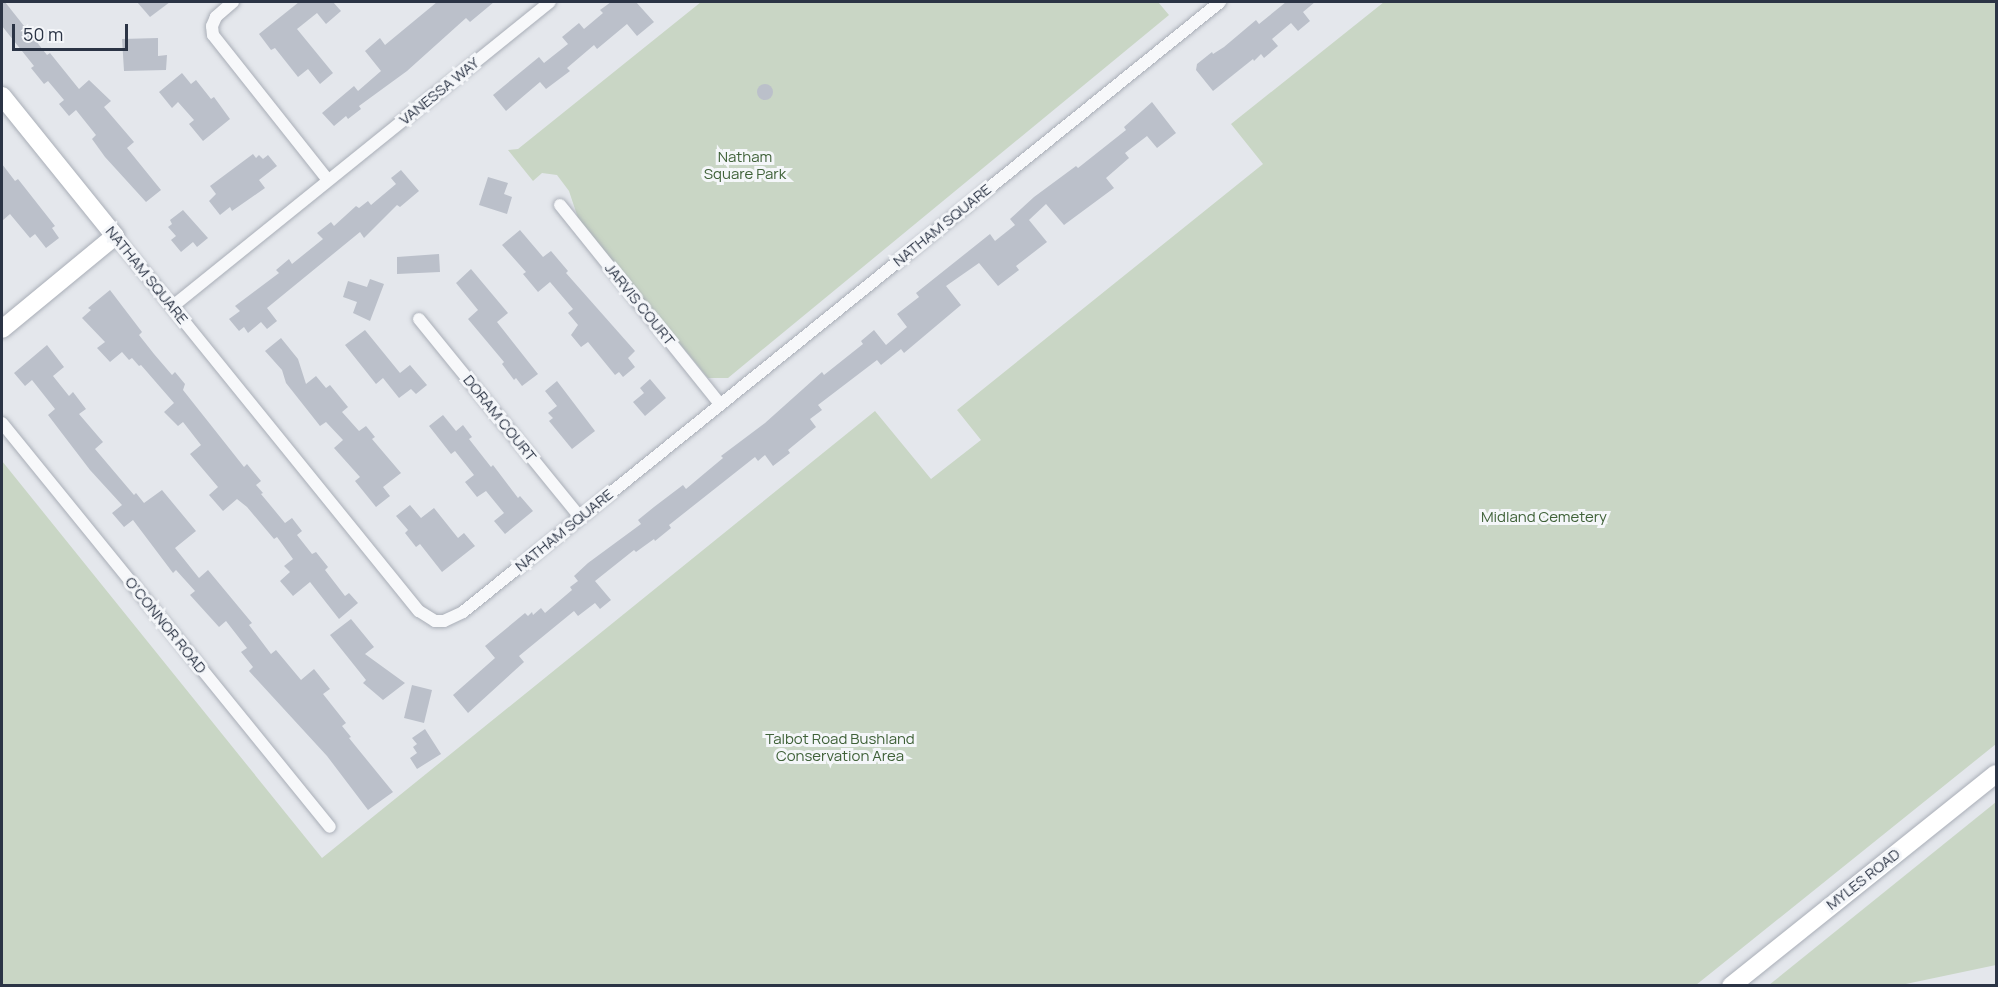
<!DOCTYPE html>
<html>
<head>
<meta charset="utf-8">
<style>
	body { margin:0 }
	#map { position:relative; width:1998px; height:987px; overflow:hidden; background:#e4e7ec; font-family:Manrope,sans-serif }
	div>[style] { position:absolute }
	[style*='--x'] { left:calc(var(--x)*1px); top:calc(var(--y)*1px); width:calc(var(--w)*1px); rotate:calc(var(--a)*1deg) }
	.green>* { inset:0; background:#c9d6c5 }
	.building>* { inset:0; background:#bbc0ca }
	.round { border-radius:50% }
	.roads { filter:drop-shadow(0 0 2px #a9aeb7) drop-shadow(0 0 2px #a9aeb7) }
	.street>* { height:12px; margin:-6px; padding:0 6px; transform-origin:6px; border-radius:6px; background:#f7f8fa }
	.secondary>* { height:18px; margin:-9px; padding:0 9px; transform-origin:9px; border-radius:9px; background:#fff }
	span { translate:-50% -50%; white-space:nowrap; text-align:center; line-height:1.15; -webkit-text-stroke:6px #f4f6f9; paint-order:stroke }
	.street-label { font-size:15px; color:#2b3445 }
	.park-label { font-size:15px; color:#3f6138 }
	.frame { position:absolute; inset:0; border:3px solid #2b3445; pointer-events:none }
	.scale { position:absolute; left:12px; top:24px; width:116px; height:27px; box-sizing:border-box; border:3px solid #2b3445; border-top:0; padding-left:8px; font-size:18px; line-height:21px; white-space:nowrap; color:#2b3445; -webkit-text-stroke:4px #f4f6f9; paint-order:stroke }
</style>
</head>
<body>
<div id="map">
	<div class="green">
		<i style="clip-path:polygon(701px 2px,1158px 2px,1169px 15px,728px 378px,708px 378px,579px 221px,569px 191px,557px 175px,542px 173px,533px 181px,508px 150px,518px 149px)"></i>
		<i style="clip-path:polygon(1384px 2px,1996px 2px,1996px 744px,1696px 985px,2px 985px,2px 461px,322px 858px,875px 411px,931px 479px,981px 440px,957px 410px,1263px 164px,1231px 124px)"></i>
		<i style="clip-path:polygon(1996px 802px,1996px 965px,1901px 985px,1769px 985px)"></i>
	</div>
	<div class="building">
		<i style="clip-path:polygon(2px 2px,5px 2px,47px 55px,50px 53px,79px 89px,89px 80px,111px 101px,104px 107px,134px 142px,127px 148px,161px 190px,146px 202px,105px 157px,92px 139px,96px 135px,76px 110px,69px 116px,59px 104px,64px 100px,48px 81px,44px 84px,31px 68px,34px 66px,2px 26px)"></i>
		<i style="clip-path:polygon(137px 2px,170px 2px,150px 17px)"></i>
		<i style="clip-path:polygon(299px 2px,333px 2px,341px 11px,326px 24px,317px 13px,297px 29px,333px 73px,320px 84px,308px 69px,298px 77px,275px 48px,271px 50px,259px 34px)"></i>
		<i style="clip-path:polygon(437px 2px,494px 2px,470px 22px,466px 18px,407px 71px,359px 106px,361px 109px,348px 119px,346px 116px,334px 126px,322px 113px,354px 86px,358px 91px,381px 71px,365px 51px,380px 38px,385px 45px)"></i>
		<i style="clip-path:polygon(611px 2px,636px 2px,654px 22px,637px 36px,627px 24px,597px 49px,594px 45px,567px 68px,570px 71px,546px 89px,540px 82px,506px 111px,493px 95px,539px 57px,544px 63px,568px 44px,562px 37px,579px 23px,584px 29px,603px 13px,600px 10px)"></i>
		<i style="clip-path:polygon(1286px 2px,1315px 2px,1303px 12px,1310px 21px,1298px 31px,1291px 23px,1272px 39px,1278px 46px,1264px 58px,1261px 54px,1254px 61px,1253px 59px,1213px 91px,1196px 70px,1197px 64px,1212px 52px,1213px 54px,1224px 47px,1256px 20px,1259px 24px)"></i>
		<i style="clip-path:polygon(158px 38px,158px 56px,167px 55px,166px 70px,124px 71px,122px 39px)"></i>
		<i style="clip-path:polygon(182px 73px,191px 84px,196px 80px,211px 99px,214px 97px,230px 119px,203px 141px,189px 124px,194px 120px,178px 102px,172px 108px,159px 92px)"></i>
		<i class="round" style="left:757px;top:84px;width:16px;height:16px"></i>
		<i style="clip-path:polygon(1152px 102px,1176px 133px,1157px 148px,1147px 136px,1125px 153px,1129px 158px,1106px 178px,1114px 188px,1064px 225px,1046px 204px,1029px 220px,1047px 242px,1016px 266px,1019px 270px,998px 286px,979px 263px,946px 286px,961px 305px,904px 353px,901px 349px,881px 365px,877px 360px,818px 405px,822px 410px,810px 419px,816px 427px,788px 450px,790px 453px,773px 466px,765px 455px,758px 461px,755px 457px,669px 525px,671px 528px,655px 541px,654px 539px,636px 552px,634px 550px,595px 581px,611px 600px,600px 609px,595px 603px,578px 616px,574px 611px,519px 656px,524px 662px,468px 713px,453px 695px,495px 658px,485px 646px,525px 613px,528px 616px,532px 612px,533px 615px,541px 608px,545px 613px,572px 590px,570px 587px,578px 581px,574px 576px,588px 563px,641px 524px,638px 520px,654px 507px,683px 485px,686px 489px,705px 473px,723px 458px,721px 456px,765px 423px,822px 372px,824px 375px,863px 344px,861px 341px,874px 330px,886px 345px,907px 327px,897px 314px,919px 297px,916px 293px,990px 234px,995px 241px,1015px 225px,1010px 219px,1034px 197px,1076px 166px,1078px 168px,1126px 130px,1124px 127px)"></i>
		<i style="clip-path:polygon(253px 154px,256px 158px,259px 155px,263px 159px,268px 155px,277px 166px,259px 180px,265px 188px,232px 211px,230px 207px,220px 215px,209px 201px,216px 194px,210px 186px)"></i>
		<i style="clip-path:polygon(2px 164px,15px 181px,18px 179px,55px 226px,52px 228px,59px 238px,46px 248px,35px 234px,30px 238px,10px 214px,2px 221px)"></i>
		<i style="clip-path:polygon(401px 170px,419px 191px,400px 207px,397px 205px,364px 238px,360px 232px,267px 308px,277px 321px,267px 329px,261px 322px,248px 333px,244px 327px,239px 331px,229px 319px,240px 311px,235px 306px,279px 273px,276px 270px,289px 259px,292px 264px,323px 239px,317px 233px,331px 222px,334px 226px,356px 206px,359px 208px,368px 201px,371px 205px,396px 184px,391px 178px)"></i>
		<i style="clip-path:polygon(488px 177px,508px 183px,504px 194px,512px 197px,507px 214px,479px 205px)"></i>
		<i style="clip-path:polygon(183px 210px,208px 238px,197px 247px,193px 242px,181px 252px,171px 240px,176px 236px,168px 227px,172px 224px,170px 220px)"></i>
		<i style="clip-path:polygon(520px 230px,543px 257px,551px 251px,568px 271px,566px 273px,635px 351px,628px 358px,635px 367px,623px 377px,619px 372px,615px 375px,588px 342px,581px 347px,571px 335px,578px 325px,568px 313px,573px 309px,550px 282px,538px 292px,523px 274px,526px 272px,502px 245px)"></i>
		<i style="clip-path:polygon(439px 254px,440px 272px,397px 274px,397px 257px)"></i>
		<i style="clip-path:polygon(471px 269px,508px 313px,497px 322px,538px 374px,522px 386px,516px 378px,514px 380px,502px 364px,504px 362px,468px 319px,478px 310px,456px 283px)"></i>
		<i style="clip-path:polygon(370px 279px,384px 284px,370px 321px,353px 313px,357px 302px,343px 297px,348px 281px,367px 287px)"></i>
		<i style="clip-path:polygon(110px 290px,142px 332px,139px 335px,154px 354px,172px 375px,175px 372px,185px 384px,183px 390px,210px 424px,244px 467px,247px 464px,261px 481px,256px 485px,263px 493px,261px 494px,285px 523px,292px 518px,302px 531px,297px 535px,312px 554px,316px 552px,328px 567px,325px 570px,345px 596px,349px 593px,358px 603px,339px 619px,310px 582px,293px 596px,280px 581px,290px 572px,284px 566px,293px 559px,277px 537px,274px 539px,247px 507px,237px 499px,223px 511px,209px 495px,218px 487px,190px 454px,201px 445px,183px 422px,178px 426px,164px 412px,174px 403px,141px 365px,139px 366px,132px 358px,129px 360px,122px 352px,110px 362px,97px 348px,105px 342px,82px 318px,91px 310px,88px 308px)"></i>
		<i style="clip-path:polygon(365px 330px,400px 373px,410px 365px,427px 385px,416px 394px,411px 389px,399px 398px,383px 378px,376px 384px,345px 345px)"></i>
		<i style="clip-path:polygon(281px 338px,298px 359px,306px 384px,316px 376px,326px 388px,330px 385px,348px 407px,342px 412px,359px 431px,366px 426px,375px 437px,372px 439px,401px 473px,383px 487px,390px 496px,376px 507px,355px 481px,360px 477px,334px 448px,343px 440px,326px 422px,320px 426px,286px 383px,282px 370px,265px 351px)"></i>
		<i style="clip-path:polygon(47px 345px,64px 367px,53px 376px,69px 396px,73px 392px,86px 409px,79px 414px,103px 442px,95px 449px,134px 495px,136px 493px,144px 503px,162px 490px,196px 531px,175px 548px,199px 578px,208px 570px,252px 623px,249px 625px,271px 654px,276px 650px,301px 680px,314px 669px,330px 689px,323px 694px,346px 723px,342px 726px,351px 737px,349px 738px,393px 792px,368px 810px,327px 756px,249px 671px,253px 667px,241px 652px,247px 648px,226px 621px,219px 627px,190px 595px,195px 591px,176px 570px,173px 573px,133px 520px,124px 527px,112px 513px,122px 505px,90px 470px,48px 415px,55px 409px,32px 380px,25px 386px,14px 373px)"></i>
		<i style="clip-path:polygon(650px 379px,666px 398px,645px 416px,633px 402px,644px 393px,640px 388px)"></i>
		<i style="clip-path:polygon(557px 381px,595px 431px,572px 449px,549px 421px,553px 418px,548px 413px,557px 406px,545px 391px)"></i>
		<i style="clip-path:polygon(443px 415px,456px 431px,463px 425px,472px 437px,469px 439px,491px 467px,493px 465px,518px 498px,520px 496px,533px 511px,505px 534px,494px 521px,504px 513px,486px 491px,477px 497px,465px 482px,474px 475px,455px 451px,451px 454px,429px 426px)"></i>
		<i style="clip-path:polygon(410px 505px,421px 518px,434px 508px,458px 538px,464px 533px,475px 546px,442px 572px,420px 544px,416px 547px,405px 533px,408px 530px,396px 516px)"></i>
		<i style="clip-path:polygon(351px 619px,374px 647px,365px 654px,405px 683px,383px 700px,363px 683px,366px 680px,330px 635px)"></i>
		<i style="clip-path:polygon(412px 685px,432px 690px,424px 723px,404px 718px)"></i>
		<i style="clip-path:polygon(425px 729px,441px 754px,417px 769px,410px 758px,417px 753px,413px 747px,417px 744px,412px 738px)"></i>
	</div>
	<div class="roads">
		<div class="street">
			<i style="--x:233;--y:2;--w:23;--a:139"></i>
			<i style="--x:216;--y:17;--w:10;--a:114"></i>
			<i style="--x:212;--y:26;--w:9;--a:84"></i>
			<i style="--x:213;--y:35;--w:185;--a:51.6"></i>
			<i style="--x:560;--y:205;--w:255;--a:51.2"></i>
			<i style="--x:115;--y:236;--w:483;--a:51"></i>
			<i style="--x:419;--y:611;--w:19;--a:32"></i>
			<i style="--x:435;--y:621;--w:9;--a:0"></i>
			<i style="--x:444;--y:621;--w:21;--a:-25"></i>
			<i style="--x:463;--y:612;--w:972;--a:-38.86"></i>
			<i style="--x:173;--y:306;--w:484;--a:-38.9"></i>
			<i style="--x:419;--y:319;--w:255;--a:50.9"></i>
			<i style="--x:2;--y:423;--w:520;--a:50.93"></i>
		</div>
		<div class="secondary">
			<i style="--x:2;--y:96;--w:180;--a:51.1"></i>
			<i style="--x:115;--y:236;--w:146;--a:140.5"></i>
			<i style="--x:1731;--y:986;--w:339;--a:-38.7"></i>
		</div>
	</div>
	<div class="street-label">
		<span style="left:439px;top:91px;rotate:-39deg">VANESSA WAY</span>
		<span style="left:942px;top:225px;rotate:-39deg">NATHAM SQUARE</span>
		<span style="left:147px;top:275px;rotate:51deg">NATHAM SQUARE</span>
		<span style="left:640px;top:304px;rotate:51deg">JARVIS COURT</span>
		<span style="left:500px;top:418px;rotate:51deg">DORAM COURT</span>
		<span style="left:564px;top:530px;rotate:-39deg">NATHAM SQUARE</span>
		<span style="left:166px;top:625px;rotate:51deg">O'CONNOR ROAD</span>
		<span style="left:1863px;top:879px;rotate:-38deg">MYLES ROAD</span>
	</div>
	<div class="park-label">
		<span style="left:745px;top:165px">Natham<br>Square Park</span>
		<span style="left:1544px;top:517px">Midland Cemetery</span>
		<span style="left:840px;top:747px">Talbot Road Bushland<br>Conservation Area</span>
	</div>
	<div class="frame"></div>
	<div class="scale">50 m</div>
</div>
</body>
</html>
